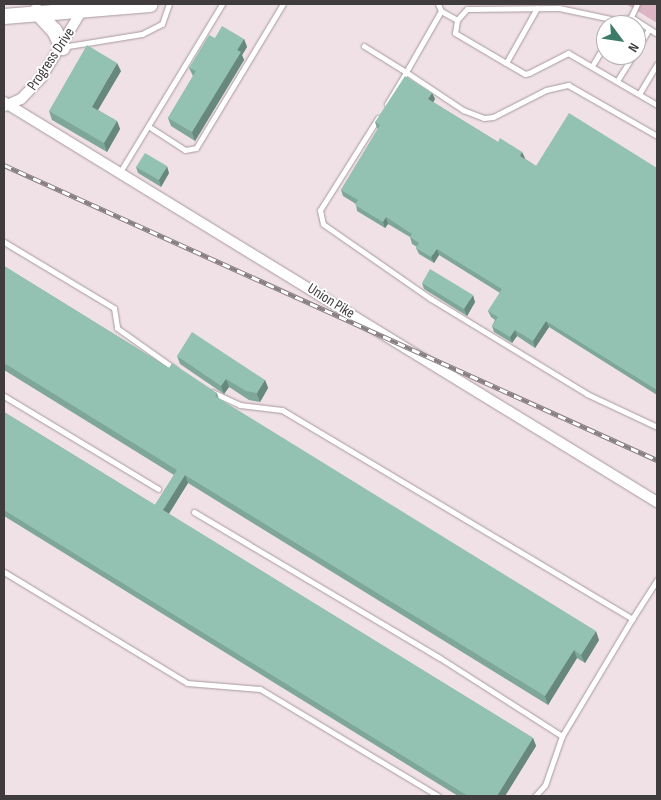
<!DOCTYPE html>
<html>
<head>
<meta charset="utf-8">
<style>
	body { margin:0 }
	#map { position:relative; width:661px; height:800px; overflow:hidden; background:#f0e1e6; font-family:"Sofia Sans Condensed",sans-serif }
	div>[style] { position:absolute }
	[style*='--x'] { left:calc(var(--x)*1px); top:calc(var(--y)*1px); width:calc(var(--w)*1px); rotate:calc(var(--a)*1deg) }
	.green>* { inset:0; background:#ddb4c3 }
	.roads { filter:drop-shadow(0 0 1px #a7999d) drop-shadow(0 0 1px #a7999d) }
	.service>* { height:5px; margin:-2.5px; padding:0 2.5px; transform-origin:2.5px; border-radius:2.5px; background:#fff }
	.minor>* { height:10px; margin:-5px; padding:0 5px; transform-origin:5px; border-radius:5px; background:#fff }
	.primary>* { height:15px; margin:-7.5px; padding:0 7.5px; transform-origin:7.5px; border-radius:7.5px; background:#fff }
	.rail>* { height:4.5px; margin-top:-2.25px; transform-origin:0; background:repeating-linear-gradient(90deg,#fff 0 8px,#887f82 0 16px); box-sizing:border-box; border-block:1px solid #887f82 }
	.wall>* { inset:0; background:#7fa799 }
	.shaded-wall>* { inset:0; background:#68887d }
	.building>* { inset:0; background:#94c2b2 }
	span { translate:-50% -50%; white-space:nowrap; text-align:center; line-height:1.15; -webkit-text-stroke:4px #fff; paint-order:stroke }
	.street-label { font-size:15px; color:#403b3d }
	.frame { position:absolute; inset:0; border:5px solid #403b3d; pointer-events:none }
	.north { position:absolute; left:596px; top:15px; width:50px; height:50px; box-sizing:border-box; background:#fff; border:1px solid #b3b1b1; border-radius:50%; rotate:121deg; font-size:14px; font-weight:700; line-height:20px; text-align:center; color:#403b3d }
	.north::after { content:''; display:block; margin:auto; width:18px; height:22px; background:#3c7b68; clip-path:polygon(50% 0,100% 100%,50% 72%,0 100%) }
</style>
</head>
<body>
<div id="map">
	<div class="green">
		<i style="clip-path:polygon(626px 4px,657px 4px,657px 23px)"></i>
	</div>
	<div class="roads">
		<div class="service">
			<i style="--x:438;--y:4;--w:8;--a:67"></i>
			<i style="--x:441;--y:11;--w:18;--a:29"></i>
			<i style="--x:537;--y:8;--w:63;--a:119.4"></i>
			<i style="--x:506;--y:63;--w:22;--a:30"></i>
			<i style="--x:525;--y:74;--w:4;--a:-14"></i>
			<i style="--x:529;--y:73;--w:44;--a:-27.1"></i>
			<i style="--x:568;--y:53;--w:103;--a:30.3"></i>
			<i style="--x:631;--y:17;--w:31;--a:33"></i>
			<i style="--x:364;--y:46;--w:49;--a:31.8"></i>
			<i style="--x:406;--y:72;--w:70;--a:-60.2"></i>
			<i style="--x:62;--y:47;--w:81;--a:-9.2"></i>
			<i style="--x:142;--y:34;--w:22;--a:-27"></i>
			<i style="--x:162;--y:24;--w:21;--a:-71"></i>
			<i style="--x:636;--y:50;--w:25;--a:-58"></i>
			<i style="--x:506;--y:63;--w:59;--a:-149.5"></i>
			<i style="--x:455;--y:33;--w:13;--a:-81"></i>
			<i style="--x:457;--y:20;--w:15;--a:-48"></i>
			<i style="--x:467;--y:9;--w:92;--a:-0.6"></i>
			<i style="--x:559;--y:8;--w:62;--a:12"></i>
			<i style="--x:620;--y:21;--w:12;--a:-20"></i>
			<i style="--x:631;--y:17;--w:14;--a:-65"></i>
			<i style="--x:592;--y:66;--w:27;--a:-59"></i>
			<i style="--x:617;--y:81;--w:31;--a:-58"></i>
			<i style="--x:639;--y:94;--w:35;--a:-59"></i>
			<i style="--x:387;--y:104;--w:37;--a:-59"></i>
			<i style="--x:406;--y:72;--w:69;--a:33.7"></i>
			<i style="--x:463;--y:110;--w:22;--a:21"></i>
			<i style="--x:484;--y:118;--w:9;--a:-6"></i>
			<i style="--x:493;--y:117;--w:59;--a:-27"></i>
			<i style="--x:546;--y:90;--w:23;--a:-13"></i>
			<i style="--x:568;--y:85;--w:103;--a:29.8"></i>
			<i style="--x:378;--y:118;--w:109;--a:122.2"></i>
			<i style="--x:320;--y:210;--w:14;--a:78"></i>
			<i style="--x:323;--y:224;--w:131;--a:34.8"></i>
			<i style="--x:431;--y:299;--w:183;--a:31.3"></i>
			<i style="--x:587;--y:394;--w:77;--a:25.2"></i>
			<i style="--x:148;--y:126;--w:44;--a:33"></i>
			<i style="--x:185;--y:150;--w:11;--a:-10"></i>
			<i style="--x:196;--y:148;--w:168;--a:-58.9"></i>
			<i style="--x:120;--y:172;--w:197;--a:-58.7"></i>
			<i style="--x:4;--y:242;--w:128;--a:31"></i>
			<i style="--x:114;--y:308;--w:20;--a:81"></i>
			<i style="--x:117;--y:328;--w:71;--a:35.3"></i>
			<i style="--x:212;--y:392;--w:31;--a:25"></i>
			<i style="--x:240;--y:405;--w:42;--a:6.8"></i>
			<i style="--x:282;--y:410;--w:408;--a:30.8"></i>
			<i style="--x:632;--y:619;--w:136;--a:120.9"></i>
			<i style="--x:562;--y:736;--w:52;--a:109.1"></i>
			<i style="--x:545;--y:785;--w:15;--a:132"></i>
			<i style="--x:4;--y:396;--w:180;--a:31.1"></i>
			<i style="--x:194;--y:512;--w:286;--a:30.7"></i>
			<i style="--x:440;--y:658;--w:145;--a:32.6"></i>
			<i style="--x:4;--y:572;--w:214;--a:31.2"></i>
			<i style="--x:187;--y:683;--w:73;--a:4.7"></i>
			<i style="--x:260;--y:689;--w:208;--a:31"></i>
			<i style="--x:632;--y:619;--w:46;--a:-57.3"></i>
		</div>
		<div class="minor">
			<i style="--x:4;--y:102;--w:766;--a:31.49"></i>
			<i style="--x:5;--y:106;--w:17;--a:-24"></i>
			<i style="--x:21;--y:99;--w:29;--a:-46"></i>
			<i style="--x:41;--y:78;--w:83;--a:-58.8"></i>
		</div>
		<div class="primary">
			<i style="--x:36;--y:11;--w:26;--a:47"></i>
			<i style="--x:54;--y:30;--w:19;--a:65"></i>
			<i style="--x:4;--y:16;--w:146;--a:-4.7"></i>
		</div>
	</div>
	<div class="rail">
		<i style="--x:4;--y:165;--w:717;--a:24.31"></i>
	</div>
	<div class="wall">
		<i style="clip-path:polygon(215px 38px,244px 39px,247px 47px,242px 55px,244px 60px,195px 141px,171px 126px,168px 118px,193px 76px,189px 68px)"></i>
		<i style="clip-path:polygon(121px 71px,98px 110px,117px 121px,120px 129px,107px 152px,52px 120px,49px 111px)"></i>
		<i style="clip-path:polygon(432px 93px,435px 99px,433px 102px,498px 142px,522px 152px,524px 158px,536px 166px,657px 168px,657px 395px,549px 327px,535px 348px,517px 336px,512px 343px,494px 332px,492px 326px,495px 320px,491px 317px,488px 311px,500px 293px,439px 255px,434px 263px,419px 254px,416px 248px,417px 247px,412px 244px,410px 237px,388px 224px,385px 228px,357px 211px,356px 204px,343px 196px,341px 190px,378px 129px,377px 128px,375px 122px)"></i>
		<i style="clip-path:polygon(136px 167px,169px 173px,161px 187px,138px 173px)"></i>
		<i style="clip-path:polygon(4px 266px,169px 368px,217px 393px,219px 399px,599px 640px,585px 663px,577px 658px,548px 705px,188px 483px,169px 514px,533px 738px,536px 746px,505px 796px,458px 796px,4px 516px,4px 412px,155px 505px,174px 475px,4px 370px)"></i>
		<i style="clip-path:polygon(422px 283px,475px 302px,467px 316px,424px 289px)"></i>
		<i style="clip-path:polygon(177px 356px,265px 380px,268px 388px,260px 402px,249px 400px,229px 387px,224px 394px,180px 364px)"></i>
	</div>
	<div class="shaded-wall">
		<i style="clip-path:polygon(244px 39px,247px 47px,242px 55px,244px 60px,195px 141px,192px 132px)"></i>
		<i style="clip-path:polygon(117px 63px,121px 71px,95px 115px,92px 107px)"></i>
		<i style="clip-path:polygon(432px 93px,435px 99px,431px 106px,428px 99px)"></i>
		<i style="clip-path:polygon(117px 121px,120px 129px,107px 152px,104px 143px)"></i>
		<i style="clip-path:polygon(522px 152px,525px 158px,522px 162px,520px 156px)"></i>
		<i style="clip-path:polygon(167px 166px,169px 173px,161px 187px,159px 180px)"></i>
		<i style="clip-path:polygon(386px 217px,388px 224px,385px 228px,383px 222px)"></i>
		<i style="clip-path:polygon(437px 249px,439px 255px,434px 263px,431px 257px)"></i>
		<i style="clip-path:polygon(473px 295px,475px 302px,467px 316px,464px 309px)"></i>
		<i style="clip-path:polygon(546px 321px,549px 327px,535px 348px,533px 341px)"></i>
		<i style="clip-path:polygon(515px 330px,517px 336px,512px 343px,510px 337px)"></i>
		<i style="clip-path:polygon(226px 379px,229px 387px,224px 394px,221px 386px)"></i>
		<i style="clip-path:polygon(265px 380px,268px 388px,260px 402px,257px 393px)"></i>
		<i style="clip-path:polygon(185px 475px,188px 483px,166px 518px,163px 510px)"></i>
		<i style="clip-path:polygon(596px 631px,599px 640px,585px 663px,581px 655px)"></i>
		<i style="clip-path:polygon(574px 650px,577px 658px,548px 705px,545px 696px)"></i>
		<i style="clip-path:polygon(533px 738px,536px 746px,505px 796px,497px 796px)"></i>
	</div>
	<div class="building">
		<i style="clip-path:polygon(222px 26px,244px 39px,237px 50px,241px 52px,192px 132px,168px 118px,196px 71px,189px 68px,209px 35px,215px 38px)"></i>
		<i style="clip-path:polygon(87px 45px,117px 63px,92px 107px,117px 121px,104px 143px,49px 111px)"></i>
		<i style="clip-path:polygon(405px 76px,432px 93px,428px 99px,498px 142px,500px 138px,522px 152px,520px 156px,536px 166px,569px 113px,657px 168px,657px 390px,546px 321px,533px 341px,515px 330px,510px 337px,492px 326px,498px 317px,488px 311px,502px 289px,437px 249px,431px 257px,416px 248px,419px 243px,410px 237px,412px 234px,386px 217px,383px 222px,355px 205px,358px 200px,341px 190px,380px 125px,375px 122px)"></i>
		<i style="clip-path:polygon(145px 153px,167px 166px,159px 180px,136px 167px)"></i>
		<i style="clip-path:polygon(4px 266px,169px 368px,172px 363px,217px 393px,215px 396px,596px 631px,581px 655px,574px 650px,545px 696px,185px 475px,163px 510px,533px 738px,497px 796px,468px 796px,4px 510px,4px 412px,155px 505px,177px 470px,4px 363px)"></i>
		<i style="clip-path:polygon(430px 269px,473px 295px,464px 309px,422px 283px)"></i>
		<i style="clip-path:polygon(192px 332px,265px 380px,257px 393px,246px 391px,226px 379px,221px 386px,177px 356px)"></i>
	</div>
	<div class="street-label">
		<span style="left:51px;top:59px;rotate:-56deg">Progress Drive</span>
		<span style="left:331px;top:301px;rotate:32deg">Union Pike</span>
	</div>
	<div class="frame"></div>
	<div class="north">N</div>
</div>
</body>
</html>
